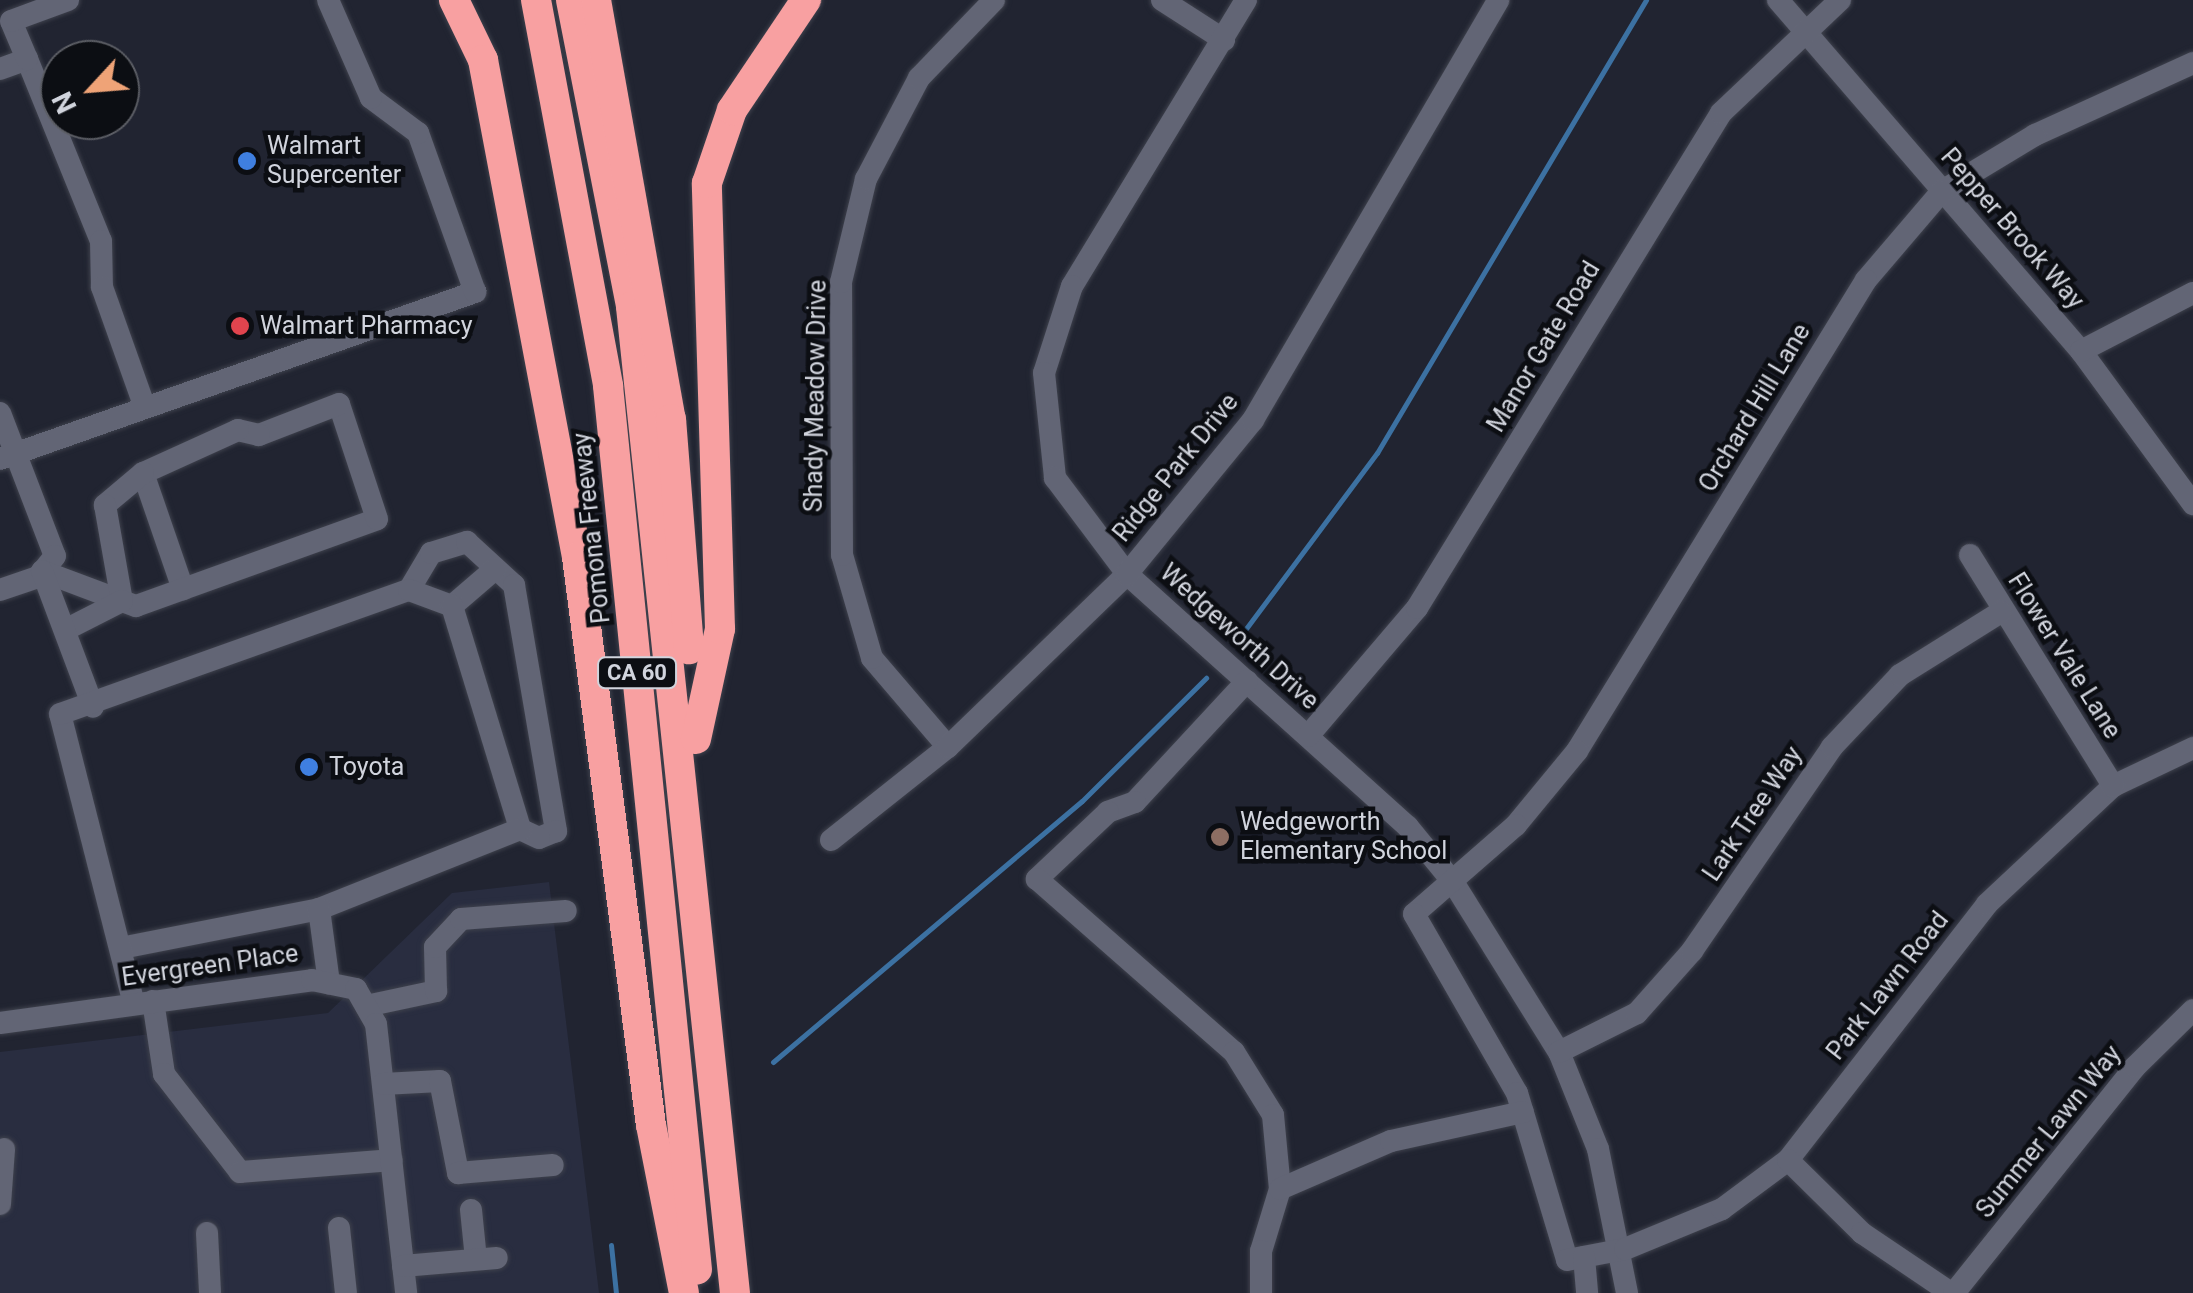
<!DOCTYPE html>
<html>
<head>
<meta charset="utf-8">
<style>
	body { margin:0 }
	#map { position:relative; width:2193px; height:1293px; overflow:hidden; background:#212431; font-family:Roboto,sans-serif }
	div>[style] { position:absolute }
	[style*='--x'] { left:calc(var(--x)*1px); top:calc(var(--y)*1px); width:calc(var(--w)*1px); rotate:calc(var(--a)*1deg) }
	.built>* { inset:0; background:#292d40 }
	.stream>* { height:5px; margin:-2.5px; padding:0 2.5px; transform-origin:2.5px; border-radius:2.5px; background:#3c71a2 }
	.roads { filter:drop-shadow(0 0 2px #3e414c) drop-shadow(0 0 2px #3e414c) }
	.minor>* { height:22px; margin:-11px; padding:0 11px; transform-origin:11px; border-radius:11px; background:#626575 }
	.highway>* { height:30px; margin:-15px; padding:0 15px; transform-origin:15px; border-radius:15px; background:#f8a0a1 }
	.dots>* { width:28px; height:28px; translate:-50% -50%; box-sizing:border-box; border:5px solid #0c0e13; border-radius:50% }
	span { translate:-50% -50%; white-space:nowrap; text-align:center; line-height:1.15; -webkit-text-stroke:9px #0c0e13; paint-order:stroke }
	.shield-label span { padding:2px 8px; background:#0c0e13; border:2px solid; border-radius:8px; -webkit-text-stroke-width:0 }
	.shield-label { font-size:22px; color:#d1d4dd; font-weight:700 }
	.poi-label { font-size:25px; color:#d1d4dd }
	.left { translate:0 -50%; text-align:left }
	.street-label { font-size:25px; color:#d1d4dd }
	.north { position:absolute; left:40px; top:40px; width:100px; height:100px; box-sizing:border-box; background:#0c0e13; border:2px solid #5b5d64; border-radius:50%; rotate:244deg; font-size:28px; font-weight:700; line-height:40px; text-align:center; color:#d1d4dd }
	.north::after { content:''; display:block; margin:auto; width:35px; height:45px; background:#efa377; clip-path:polygon(50% 0,100% 100%,50% 72%,0 100%) }
</style>
</head>
<body>
<div id="map">
	<div class="built">
		<i style="clip-path:polygon(549px 882px,599px 1293px,0 1293px,0 1052px,328px 1013px,452px 893px)"></i>
	</div>
	<div class="stream">
		<i style="--x:1242;--y:634;--w:226;--a:-53.3"></i>
		<i style="--x:1377;--y:453;--w:527;--a:-59.3"></i>
		<i style="--x:773;--y:1062;--w:404;--a:-40.2"></i>
		<i style="--x:1082;--y:801;--w:175;--a:-44.8"></i>
		<i style="--x:611;--y:1245;--w:48;--a:84.1"></i>
	</div>
	<div class="roads">
		<div class="minor">
			<i style="--x:1162;--y:0;--w:74;--a:32.8"></i>
			<i style="--x:1246;--y:0;--w:335;--a:121.3"></i>
			<i style="--x:1072;--y:286;--w:91;--a:107.8"></i>
			<i style="--x:1044;--y:373;--w:106;--a:84"></i>
			<i style="--x:1055;--y:478;--w:120;--a:53.1"></i>
			<i style="--x:1127;--y:574;--w:378;--a:42"></i>
			<i style="--x:1408;--y:827;--w:71;--a:50.7"></i>
			<i style="--x:1453;--y:882;--w:200;--a:58.1"></i>
			<i style="--x:1559;--y:1052;--w:105;--a:68.1"></i>
			<i style="--x:1598;--y:1149;--w:147;--a:78.6"></i>
			<i style="--x:1778;--y:0;--w:464;--a:49.2"></i>
			<i style="--x:2081;--y:351;--w:190;--a:53.8"></i>
			<i style="--x:27;--y:59;--w:196;--a:67.9"></i>
			<i style="--x:101;--y:241;--w:46;--a:88.8"></i>
			<i style="--x:102;--y:287;--w:125;--a:70.4"></i>
			<i style="--x:2193;--y:63;--w:174;--a:155.5"></i>
			<i style="--x:2035;--y:135;--w:109;--a:148.9"></i>
			<i style="--x:1942;--y:191;--w:117;--a:130.5"></i>
			<i style="--x:1866;--y:280;--w:553;--a:121.53"></i>
			<i style="--x:1577;--y:751;--w:96;--a:129.5"></i>
			<i style="--x:1516;--y:825;--w:135;--a:138.9"></i>
			<i style="--x:1414;--y:914;--w:207;--a:60.1"></i>
			<i style="--x:1517;--y:1093;--w:174;--a:73.3"></i>
			<i style="--x:1567;--y:1260;--w:59;--a:-10.7"></i>
			<i style="--x:1625;--y:1249;--w:105;--a:-22.4"></i>
			<i style="--x:1722;--y:1209;--w:82;--a:-36.6"></i>
			<i style="--x:1788;--y:1160;--w:324;--a:-52.1"></i>
			<i style="--x:1987;--y:904;--w:173;--a:-43.1"></i>
			<i style="--x:2113;--y:786;--w:89;--a:-25.4"></i>
			<i style="--x:0;--y:69;--w:29;--a:-20"></i>
			<i style="--x:27;--y:59;--w:41;--a:-112.8"></i>
			<i style="--x:11;--y:21;--w:61;--a:-20.2"></i>
			<i style="--x:2081;--y:351;--w:126;--a:-27.4"></i>
			<i style="--x:0;--y:413;--w:153;--a:69"></i>
			<i style="--x:55;--y:556;--w:27;--a:129"></i>
			<i style="--x:38;--y:577;--w:40;--a:161.1"></i>
			<i style="--x:0;--y:459;--w:504;--a:-19.37"></i>
			<i style="--x:475;--y:292;--w:169;--a:-109.7"></i>
			<i style="--x:418;--y:133;--w:59;--a:-143.3"></i>
			<i style="--x:371;--y:98;--w:107;--a:-113.7"></i>
			<i style="--x:143;--y:473;--w:123;--a:71"></i>
			<i style="--x:1970;--y:555;--w:272;--a:58.2"></i>
			<i style="--x:42;--y:571;--w:85;--a:20.6"></i>
			<i style="--x:122;--y:601;--w:15;--a:20"></i>
			<i style="--x:136;--y:606;--w:256;--a:-19.8"></i>
			<i style="--x:377;--y:519;--w:121;--a:-108.3"></i>
			<i style="--x:339;--y:404;--w:86;--a:158.8"></i>
			<i style="--x:259;--y:435;--w:22;--a:-167"></i>
			<i style="--x:238;--y:430;--w:104;--a:155.6"></i>
			<i style="--x:143;--y:473;--w:50;--a:139.9"></i>
			<i style="--x:105;--y:505;--w:97;--a:80"></i>
			<i style="--x:122;--y:601;--w:64;--a:153"></i>
			<i style="--x:42;--y:571;--w:145;--a:69.4"></i>
			<i style="--x:409;--y:590;--w:43;--a:-59.3"></i>
			<i style="--x:431;--y:553;--w:38;--a:-17"></i>
			<i style="--x:467;--y:542;--w:64;--a:42.5"></i>
			<i style="--x:514;--y:585;--w:250;--a:80.3"></i>
			<i style="--x:556;--y:831;--w:18;--a:158"></i>
			<i style="--x:539;--y:838;--w:21;--a:-155"></i>
			<i style="--x:452;--y:606;--w:57;--a:-40.7"></i>
			<i style="--x:1247;--y:681;--w:165;--a:132.8"></i>
			<i style="--x:1135;--y:802;--w:29;--a:160"></i>
			<i style="--x:1108;--y:812;--w:98;--a:136.7"></i>
			<i style="--x:1037;--y:879;--w:262;--a:41.3"></i>
			<i style="--x:1234;--y:1052;--w:74;--a:58.2"></i>
			<i style="--x:1273;--y:1115;--w:74;--a:84.6"></i>
			<i style="--x:1280;--y:1189;--w:65;--a:107"></i>
			<i style="--x:1261;--y:1251;--w:42;--a:90"></i>
			<i style="--x:1308;--y:736;--w:168;--a:-49.6"></i>
			<i style="--x:1417;--y:608;--w:581;--a:-58.44"></i>
			<i style="--x:1721;--y:113;--w:164;--a:-43.5"></i>
			<i style="--x:948;--y:747;--w:117;--a:-130.5"></i>
			<i style="--x:872;--y:658;--w:107;--a:-106.2"></i>
			<i style="--x:842;--y:555;--w:273;--a:-90.2"></i>
			<i style="--x:841;--y:282;--w:106;--a:-76.4"></i>
			<i style="--x:866;--y:179;--w:114;--a:-62.3"></i>
			<i style="--x:919;--y:78;--w:108;--a:-46.1"></i>
			<i style="--x:831;--y:840;--w:149;--a:-38.5"></i>
			<i style="--x:948;--y:747;--w:249;--a:-44"></i>
			<i style="--x:1127;--y:574;--w:199;--a:-50.7"></i>
			<i style="--x:1253;--y:420;--w:486;--a:-59.7"></i>
			<i style="--x:121;--y:948;--w:202;--a:-11.1"></i>
			<i style="--x:153;--y:1001;--w:74;--a:81.4"></i>
			<i style="--x:164;--y:1074;--w:124;--a:52.2"></i>
			<i style="--x:240;--y:1172;--w:152;--a:-4.5"></i>
			<i style="--x:134;--y:1004;--w:299;--a:-104.3"></i>
			<i style="--x:60;--y:714;--w:370;--a:-19.6"></i>
			<i style="--x:409;--y:590;--w:46;--a:20.4"></i>
			<i style="--x:452;--y:606;--w:233;--a:73"></i>
			<i style="--x:520;--y:829;--w:216;--a:158.3"></i>
			<i style="--x:319;--y:909;--w:75;--a:82.3"></i>
			<i style="--x:366;--y:1006;--w:72;--a:-12.1"></i>
			<i style="--x:436;--y:991;--w:44;--a:-91.3"></i>
			<i style="--x:435;--y:947;--w:38;--a:-47"></i>
			<i style="--x:461;--y:919;--w:105;--a:-4.4"></i>
			<i style="--x:0;--y:1023;--w:315;--a:-7.8"></i>
			<i style="--x:312;--y:980;--w:45;--a:11.6"></i>
			<i style="--x:356;--y:989;--w:40;--a:60.3"></i>
			<i style="--x:376;--y:1024;--w:271;--a:83.6"></i>
			<i style="--x:1559;--y:1052;--w:87;--a:-26.6"></i>
			<i style="--x:1637;--y:1013;--w:83;--a:-48.4"></i>
			<i style="--x:1692;--y:951;--w:247;--a:-55.5"></i>
			<i style="--x:1832;--y:747;--w:99;--a:-46.6"></i>
			<i style="--x:1900;--y:675;--w:119;--a:-32"></i>
			<i style="--x:383;--y:1084;--w:57;--a:-3"></i>
			<i style="--x:440;--y:1081;--w:94;--a:78.9"></i>
			<i style="--x:458;--y:1173;--w:95;--a:-4.8"></i>
			<i style="--x:1788;--y:1160;--w:104;--a:44.6"></i>
			<i style="--x:1862;--y:1233;--w:107;--a:34"></i>
			<i style="--x:1280;--y:1189;--w:121;--a:-23.4"></i>
			<i style="--x:1391;--y:1141;--w:135;--a:-12.4"></i>
			<i style="--x:0;--y:1204;--w:55;--a:-85.8"></i>
			<i style="--x:471;--y:1210;--w:49;--a:84.2"></i>
			<i style="--x:339;--y:1228;--w:65;--a:83.9"></i>
			<i style="--x:207;--y:1233;--w:60;--a:87.1"></i>
			<i style="--x:1584;--y:1257;--w:36;--a:85"></i>
			<i style="--x:403;--y:1266;--w:94;--a:-4.9"></i>
			<i style="--x:1954;--y:1293;--w:290;--a:-51.3"></i>
			<i style="--x:2135;--y:1067;--w:81;--a:-44.5"></i>
		</div>
		<div class="highway">
			<i style="--x:454;--y:0;--w:67;--a:64.2"></i>
			<i style="--x:483;--y:60;--w:506;--a:79.29"></i>
			<i style="--x:577;--y:557;--w:573;--a:82.58"></i>
			<i style="--x:651;--y:1125;--w:171;--a:78.9"></i>
			<i style="--x:536;--y:0;--w:393;--a:79.4"></i>
			<i style="--x:608;--y:386;--w:888;--a:84.25"></i>
			<i style="--x:571;--y:0;--w:313;--a:78.9"></i>
			<i style="--x:631;--y:307;--w:991;--a:83.98"></i>
			<i style="--x:596;--y:0;--w:426;--a:79.9"></i>
			<i style="--x:671;--y:419;--w:231;--a:85.5"></i>
			<i style="--x:696;--y:739;--w:113;--a:-77.7"></i>
			<i style="--x:720;--y:629;--w:446;--a:-91.7"></i>
			<i style="--x:707;--y:183;--w:77;--a:-71.1"></i>
			<i style="--x:732;--y:110;--w:133;--a:-56.1"></i>
		</div>
	</div>
	<div class="dots">
		<i style="left:247px;top:161px;background:#3f7fe0"></i>
		<i style="left:240px;top:326px;background:#e0444e"></i>
		<i style="left:309px;top:767px;background:#3f7fe0"></i>
		<i style="left:1220px;top:837px;background:#8d6e63"></i>
	</div>
	<div class="shield-label">
		<span style="left:637px;top:673px">CA 60</span>
	</div>
	<div class="poi-label">
		<span class="left" style="left:267px;top:161px">Walmart<br>Supercenter</span>
		<span class="left" style="left:260px;top:326px">Walmart Pharmacy</span>
		<span class="left" style="left:329px;top:767px">Toyota</span>
		<span class="left" style="left:1240px;top:837px">Wedgeworth<br>Elementary School</span>
	</div>
	<div class="street-label">
		<span style="left:2012px;top:229px;rotate:49deg">Pepper Brook Way</span>
		<span style="left:1544px;top:347px;rotate:-59deg">Manor Gate Road</span>
		<span style="left:816px;top:396px;rotate:-89deg">Shady Meadow Drive</span>
		<span style="left:1755px;top:408px;rotate:-59deg">Orchard Hill Lane</span>
		<span style="left:1176px;top:468px;rotate:-51deg">Ridge Park Drive</span>
		<span style="left:592px;top:528px;rotate:-96deg">Pomona Freeway</span>
		<span style="left:1239px;top:637px;rotate:42deg">Wedgeworth Drive</span>
		<span style="left:2064px;top:656px;rotate:58deg">Flower Vale Lane</span>
		<span style="left:1753px;top:814px;rotate:-56deg">Lark Tree Way</span>
		<span style="left:210px;top:966px;rotate:-8deg">Evergreen Place</span>
		<span style="left:1888px;top:986px;rotate:-52deg">Park Lawn Road</span>
		<span style="left:2049px;top:1132px;rotate:-51deg">Summer Lawn Way</span>
	</div>
	<div class="north">N</div>
</div>
</body>
</html>
